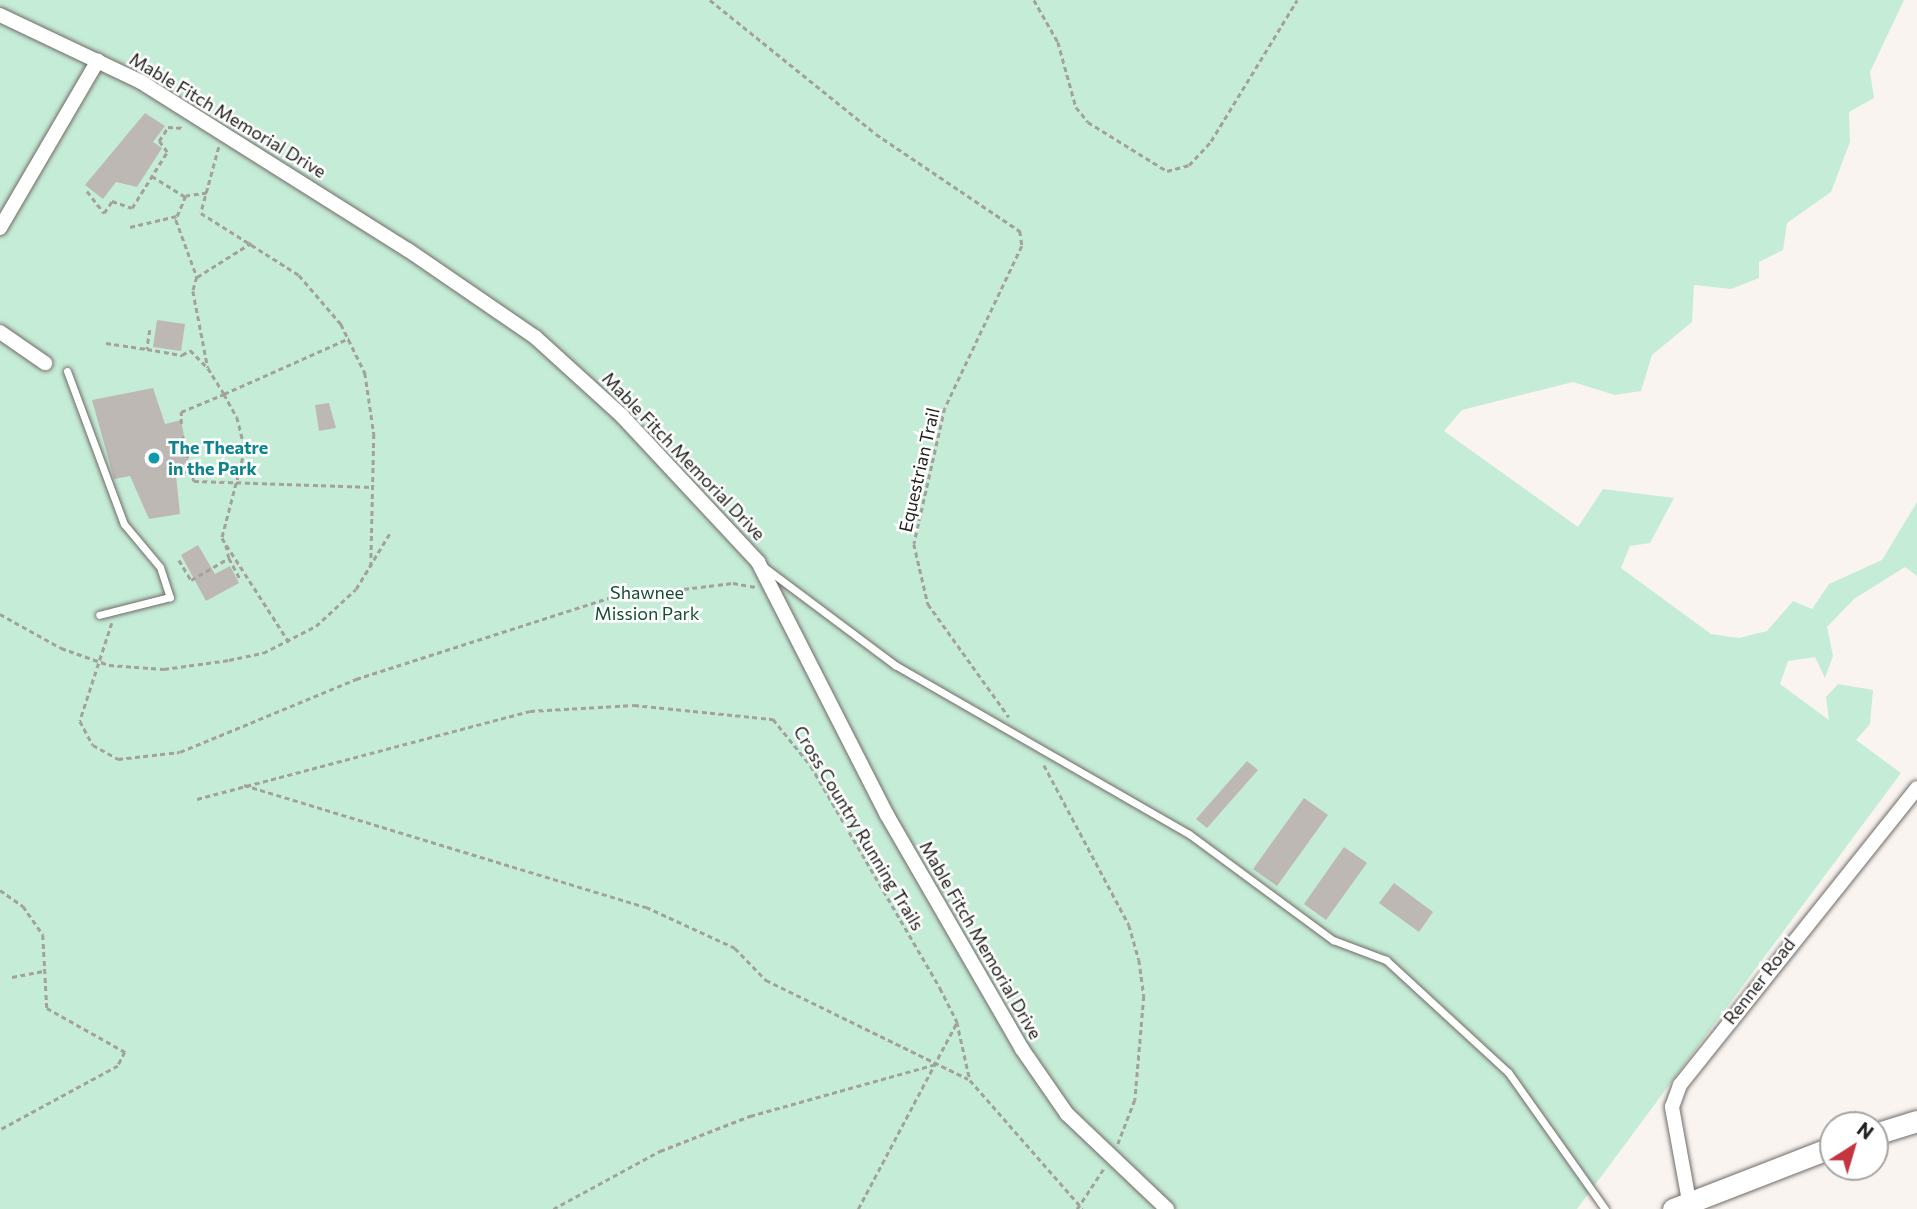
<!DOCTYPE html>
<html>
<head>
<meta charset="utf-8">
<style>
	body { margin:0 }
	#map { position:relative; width:1917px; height:1209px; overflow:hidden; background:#faf4f0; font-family:Commissioner,sans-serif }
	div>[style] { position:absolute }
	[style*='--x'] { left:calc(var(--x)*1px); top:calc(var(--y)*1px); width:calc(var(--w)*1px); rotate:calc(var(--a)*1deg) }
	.green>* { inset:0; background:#c5ecd6 }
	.building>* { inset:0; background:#beb8b4 }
	.path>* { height:2.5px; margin-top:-1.25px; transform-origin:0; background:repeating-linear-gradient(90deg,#a4a09c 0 5px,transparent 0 8.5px) }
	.roads { filter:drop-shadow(0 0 2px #716b68) drop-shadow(0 0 2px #716b68) }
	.lane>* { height:7px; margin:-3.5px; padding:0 3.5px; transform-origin:3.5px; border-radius:3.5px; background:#fff }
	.street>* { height:14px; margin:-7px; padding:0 7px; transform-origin:7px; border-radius:7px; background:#fff }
	.secondary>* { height:21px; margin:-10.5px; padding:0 10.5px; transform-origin:10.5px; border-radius:10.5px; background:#fff }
	.dots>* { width:19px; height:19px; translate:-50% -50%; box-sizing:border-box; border:4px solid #fff; border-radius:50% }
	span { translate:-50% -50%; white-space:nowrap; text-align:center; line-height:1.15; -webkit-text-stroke:5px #fff; paint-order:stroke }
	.street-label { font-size:18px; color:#23211f }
	.culture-label { font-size:18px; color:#0d838f; font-weight:700 }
	.left { translate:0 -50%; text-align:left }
	.park-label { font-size:18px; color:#144e35 }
	.north { position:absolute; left:1819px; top:1111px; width:70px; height:70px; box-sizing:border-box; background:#fff; border:2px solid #a7a6a5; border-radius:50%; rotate:37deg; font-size:19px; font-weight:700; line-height:28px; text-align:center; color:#23211f }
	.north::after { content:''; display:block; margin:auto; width:24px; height:32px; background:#c53540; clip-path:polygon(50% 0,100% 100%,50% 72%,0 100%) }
</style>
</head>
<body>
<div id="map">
	<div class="green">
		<i style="clip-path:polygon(0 0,1904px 0,1870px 72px,1874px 98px,1849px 112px,1850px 142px,1831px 192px,1787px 223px,1783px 250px,1759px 262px,1759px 278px,1731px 289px,1694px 285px,1692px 322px,1652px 355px,1641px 391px,1615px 395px,1573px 382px,1462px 410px,1444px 431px,1578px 527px,1603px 489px,1674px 498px,1650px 543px,1630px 546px,1621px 568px,1711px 634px,1739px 638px,1767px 631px,1793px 601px,1812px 609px,1829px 584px,1882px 560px,1917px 502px,1917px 576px,1905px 567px,1854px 599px,1827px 627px,1833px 656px,1825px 678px,1815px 657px,1788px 661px,1780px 684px,1829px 720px,1826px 697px,1838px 684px,1873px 690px,1870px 724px,1856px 740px,1901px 773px,1577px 1209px,0 1209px)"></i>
	</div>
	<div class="building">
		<i style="clip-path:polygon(145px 113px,165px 126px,153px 142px,162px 148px,137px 187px,116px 182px,103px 199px,85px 185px)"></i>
		<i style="clip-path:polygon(157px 320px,185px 324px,181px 351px,153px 347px)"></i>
		<i style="clip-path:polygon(153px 388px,165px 424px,181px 420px,191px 473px,176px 475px,180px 514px,149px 519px,130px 476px,114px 479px,92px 400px)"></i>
		<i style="clip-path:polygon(329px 403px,336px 428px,319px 431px,315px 405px)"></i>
		<i style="clip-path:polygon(198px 545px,215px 574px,230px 566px,239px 583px,206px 601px,181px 555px)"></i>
		<i style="clip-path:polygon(1247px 761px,1258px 770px,1207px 828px,1196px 819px)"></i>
		<i style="clip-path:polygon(1304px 798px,1328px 815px,1277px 886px,1253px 869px)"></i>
		<i style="clip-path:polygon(1344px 847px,1367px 863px,1326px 920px,1304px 904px)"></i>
		<i style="clip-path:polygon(1394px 883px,1433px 912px,1419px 932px,1379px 903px)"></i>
	</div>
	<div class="path">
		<i style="--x:710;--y:0;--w:213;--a:38.9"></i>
		<i style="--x:876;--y:134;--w:174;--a:34"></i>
		<i style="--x:1020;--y:231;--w:15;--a:82"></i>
		<i style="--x:1022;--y:246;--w:179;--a:115.4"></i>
		<i style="--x:945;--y:408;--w:139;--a:102.8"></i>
		<i style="--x:914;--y:544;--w:62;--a:76.9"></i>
		<i style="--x:928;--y:604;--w:139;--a:54.4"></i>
		<i style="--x:1034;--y:0;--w:48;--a:60.3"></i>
		<i style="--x:1058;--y:42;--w:67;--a:74.5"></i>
		<i style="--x:1076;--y:107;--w:19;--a:51"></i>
		<i style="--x:1088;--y:122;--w:93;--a:31.8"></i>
		<i style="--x:1167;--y:171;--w:23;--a:-15"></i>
		<i style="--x:1189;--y:165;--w:33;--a:-47"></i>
		<i style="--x:1211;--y:141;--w:165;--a:-58.6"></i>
		<i style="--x:219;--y:147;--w:68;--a:105.3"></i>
		<i style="--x:201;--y:213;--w:116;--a:32.3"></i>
		<i style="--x:299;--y:275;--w:65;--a:49.4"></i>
		<i style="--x:341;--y:324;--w:55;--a:63.9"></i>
		<i style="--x:365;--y:373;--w:62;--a:81.6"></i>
		<i style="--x:374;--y:434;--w:133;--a:91.3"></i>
		<i style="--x:152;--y:176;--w:39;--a:32"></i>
		<i style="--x:87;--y:191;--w:28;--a:52"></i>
		<i style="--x:104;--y:213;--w:14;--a:-56"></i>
		<i style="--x:112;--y:201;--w:21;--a:19"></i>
		<i style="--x:132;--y:208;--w:66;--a:-58"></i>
		<i style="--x:167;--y:152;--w:14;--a:-126"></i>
		<i style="--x:159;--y:141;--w:17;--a:-57"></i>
		<i style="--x:168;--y:127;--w:17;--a:3"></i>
		<i style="--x:207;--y:193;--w:21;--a:172"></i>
		<i style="--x:186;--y:196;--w:26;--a:113"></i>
		<i style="--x:176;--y:220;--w:61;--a:69.8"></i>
		<i style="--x:197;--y:277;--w:64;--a:-32.2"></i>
		<i style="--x:130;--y:227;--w:48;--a:-13.2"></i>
		<i style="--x:197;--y:277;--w:15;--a:106"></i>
		<i style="--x:193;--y:291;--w:78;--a:79"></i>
		<i style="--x:208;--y:368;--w:31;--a:58"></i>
		<i style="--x:224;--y:394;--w:137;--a:-24.1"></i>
		<i style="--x:150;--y:330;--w:19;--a:99"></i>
		<i style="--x:147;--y:349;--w:36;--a:10"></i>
		<i style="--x:182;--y:355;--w:9;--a:-32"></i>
		<i style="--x:190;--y:350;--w:25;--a:45"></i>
		<i style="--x:106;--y:343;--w:41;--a:8.3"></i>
		<i style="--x:181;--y:424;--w:12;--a:-90"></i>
		<i style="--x:181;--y:412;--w:47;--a:-22.7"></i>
		<i style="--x:224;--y:394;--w:26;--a:61"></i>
		<i style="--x:237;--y:417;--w:34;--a:76"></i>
		<i style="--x:245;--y:450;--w:91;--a:104.6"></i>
		<i style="--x:222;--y:538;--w:124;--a:57.2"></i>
		<i style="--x:183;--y:436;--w:23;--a:77"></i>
		<i style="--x:190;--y:470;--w:12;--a:70"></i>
		<i style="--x:194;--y:481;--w:179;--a:1.9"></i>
		<i style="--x:226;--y:545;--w:13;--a:77"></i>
		<i style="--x:179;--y:560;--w:23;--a:59"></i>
		<i style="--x:191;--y:580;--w:44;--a:-30.1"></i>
		<i style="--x:229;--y:558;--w:24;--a:62"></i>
		<i style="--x:0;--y:614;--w:70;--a:29.1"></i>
		<i style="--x:61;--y:648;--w:51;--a:19.5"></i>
		<i style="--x:109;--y:665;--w:55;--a:4.2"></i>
		<i style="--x:164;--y:669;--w:66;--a:-7.9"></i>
		<i style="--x:229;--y:660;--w:35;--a:-12"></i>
		<i style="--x:263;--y:653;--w:59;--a:-27"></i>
		<i style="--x:316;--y:626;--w:54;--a:-42.8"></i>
		<i style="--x:356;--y:589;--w:68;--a:-58.9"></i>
		<i style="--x:112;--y:623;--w:103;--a:108.1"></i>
		<i style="--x:80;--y:721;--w:27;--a:62"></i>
		<i style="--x:93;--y:745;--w:29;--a:29"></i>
		<i style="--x:118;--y:759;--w:62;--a:-6.4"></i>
		<i style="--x:180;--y:752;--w:191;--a:-22.5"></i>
		<i style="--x:356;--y:679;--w:265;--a:-17.8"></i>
		<i style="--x:608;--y:598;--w:126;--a:-6.8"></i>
		<i style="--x:733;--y:583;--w:23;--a:10"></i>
		<i style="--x:1044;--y:765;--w:181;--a:62"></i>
		<i style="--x:1129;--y:925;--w:36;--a:74"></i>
		<i style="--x:1139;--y:960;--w:36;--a:82"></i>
		<i style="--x:1144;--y:996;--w:104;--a:94.9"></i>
		<i style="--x:1135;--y:1100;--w:47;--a:111.1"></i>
		<i style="--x:244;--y:785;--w:420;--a:16.9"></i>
		<i style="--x:646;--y:907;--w:98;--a:24.7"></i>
		<i style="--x:735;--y:948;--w:45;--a:45.9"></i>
		<i style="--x:766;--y:980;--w:225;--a:26.1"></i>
		<i style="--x:197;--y:799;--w:344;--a:-14.8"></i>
		<i style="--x:530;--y:711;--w:104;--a:-3.3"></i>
		<i style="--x:634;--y:705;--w:140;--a:5.8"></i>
		<i style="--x:773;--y:719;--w:60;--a:51"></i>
		<i style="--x:811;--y:766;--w:257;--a:59.8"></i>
		<i style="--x:940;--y:988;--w:38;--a:63"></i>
		<i style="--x:957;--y:1022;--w:59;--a:77.4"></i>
		<i style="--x:970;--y:1080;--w:171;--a:48.8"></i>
		<i style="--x:0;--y:890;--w:28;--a:35"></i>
		<i style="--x:23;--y:906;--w:35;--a:55"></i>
		<i style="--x:43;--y:935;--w:73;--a:86.9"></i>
		<i style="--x:47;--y:1008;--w:90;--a:29.4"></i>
		<i style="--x:125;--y:1052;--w:16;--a:117"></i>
		<i style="--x:118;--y:1066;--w:134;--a:151.5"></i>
		<i style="--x:12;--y:977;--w:33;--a:-11"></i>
		<i style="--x:553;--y:1209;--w:122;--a:-28.5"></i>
		<i style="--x:660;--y:1151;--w:97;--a:-21.3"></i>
		<i style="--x:750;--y:1116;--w:193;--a:-15.6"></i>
		<i style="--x:858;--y:1209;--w:212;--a:-62.1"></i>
		<i style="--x:1077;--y:1209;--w:49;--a:-56.6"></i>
	</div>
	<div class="roads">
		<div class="lane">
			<i style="--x:67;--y:371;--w:163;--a:69.6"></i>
			<i style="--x:124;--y:524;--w:56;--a:50.1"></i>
			<i style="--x:160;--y:567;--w:32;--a:72"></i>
			<i style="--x:170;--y:597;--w:73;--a:165.8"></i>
			<i style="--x:764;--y:567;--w:164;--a:36.8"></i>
			<i style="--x:895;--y:665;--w:339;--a:29.9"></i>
			<i style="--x:1189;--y:834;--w:179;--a:36.4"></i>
			<i style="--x:1333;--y:940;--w:57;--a:20.7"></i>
			<i style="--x:1386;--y:960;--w:166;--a:42.6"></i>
			<i style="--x:1508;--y:1072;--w:168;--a:54.7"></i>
		</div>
		<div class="street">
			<i style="--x:0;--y:15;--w:156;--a:25.4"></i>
			<i style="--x:141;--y:82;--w:315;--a:32.2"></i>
			<i style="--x:408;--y:250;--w:154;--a:34.4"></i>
			<i style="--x:535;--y:337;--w:118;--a:42.2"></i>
			<i style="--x:622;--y:416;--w:200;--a:47"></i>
			<i style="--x:758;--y:562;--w:284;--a:63"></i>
			<i style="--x:887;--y:815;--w:270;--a:60"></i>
			<i style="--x:1022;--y:1049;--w:79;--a:55.3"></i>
			<i style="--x:1067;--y:1114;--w:138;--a:43.5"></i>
			<i style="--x:0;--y:228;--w:194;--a:-59.7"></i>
			<i style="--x:0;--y:332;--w:55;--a:34.6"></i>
			<i style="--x:1689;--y:1201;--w:96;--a:-100.3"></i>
			<i style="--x:1672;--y:1107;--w:23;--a:-70"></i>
			<i style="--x:1680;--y:1085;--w:380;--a:-51.4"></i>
		</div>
		<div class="secondary">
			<i style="--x:1875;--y:1134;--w:44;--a:-17.2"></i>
			<i style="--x:1673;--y:1209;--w:172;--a:-21.2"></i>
		</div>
	</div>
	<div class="dots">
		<i style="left:154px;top:458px;background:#0f9aa8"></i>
	</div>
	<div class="street-label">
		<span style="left:228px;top:115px;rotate:31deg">Mable Fitch Memorial Drive</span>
		<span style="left:684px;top:456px;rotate:46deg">Mable Fitch Memorial Drive</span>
		<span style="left:919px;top:470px;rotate:-77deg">Equestrian Trail</span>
		<span style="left:859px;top:828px;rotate:59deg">Cross Country Running Trails</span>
		<span style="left:981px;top:940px;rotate:60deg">Mable Fitch Memorial Drive</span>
		<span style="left:1759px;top:981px;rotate:-52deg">Renner Road</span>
	</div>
	<div class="culture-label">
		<span class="left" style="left:168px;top:458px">The Theatre<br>in the Park</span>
	</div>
	<div class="park-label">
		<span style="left:647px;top:603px">Shawnee<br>Mission Park</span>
	</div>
	<div class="north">N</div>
</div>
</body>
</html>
